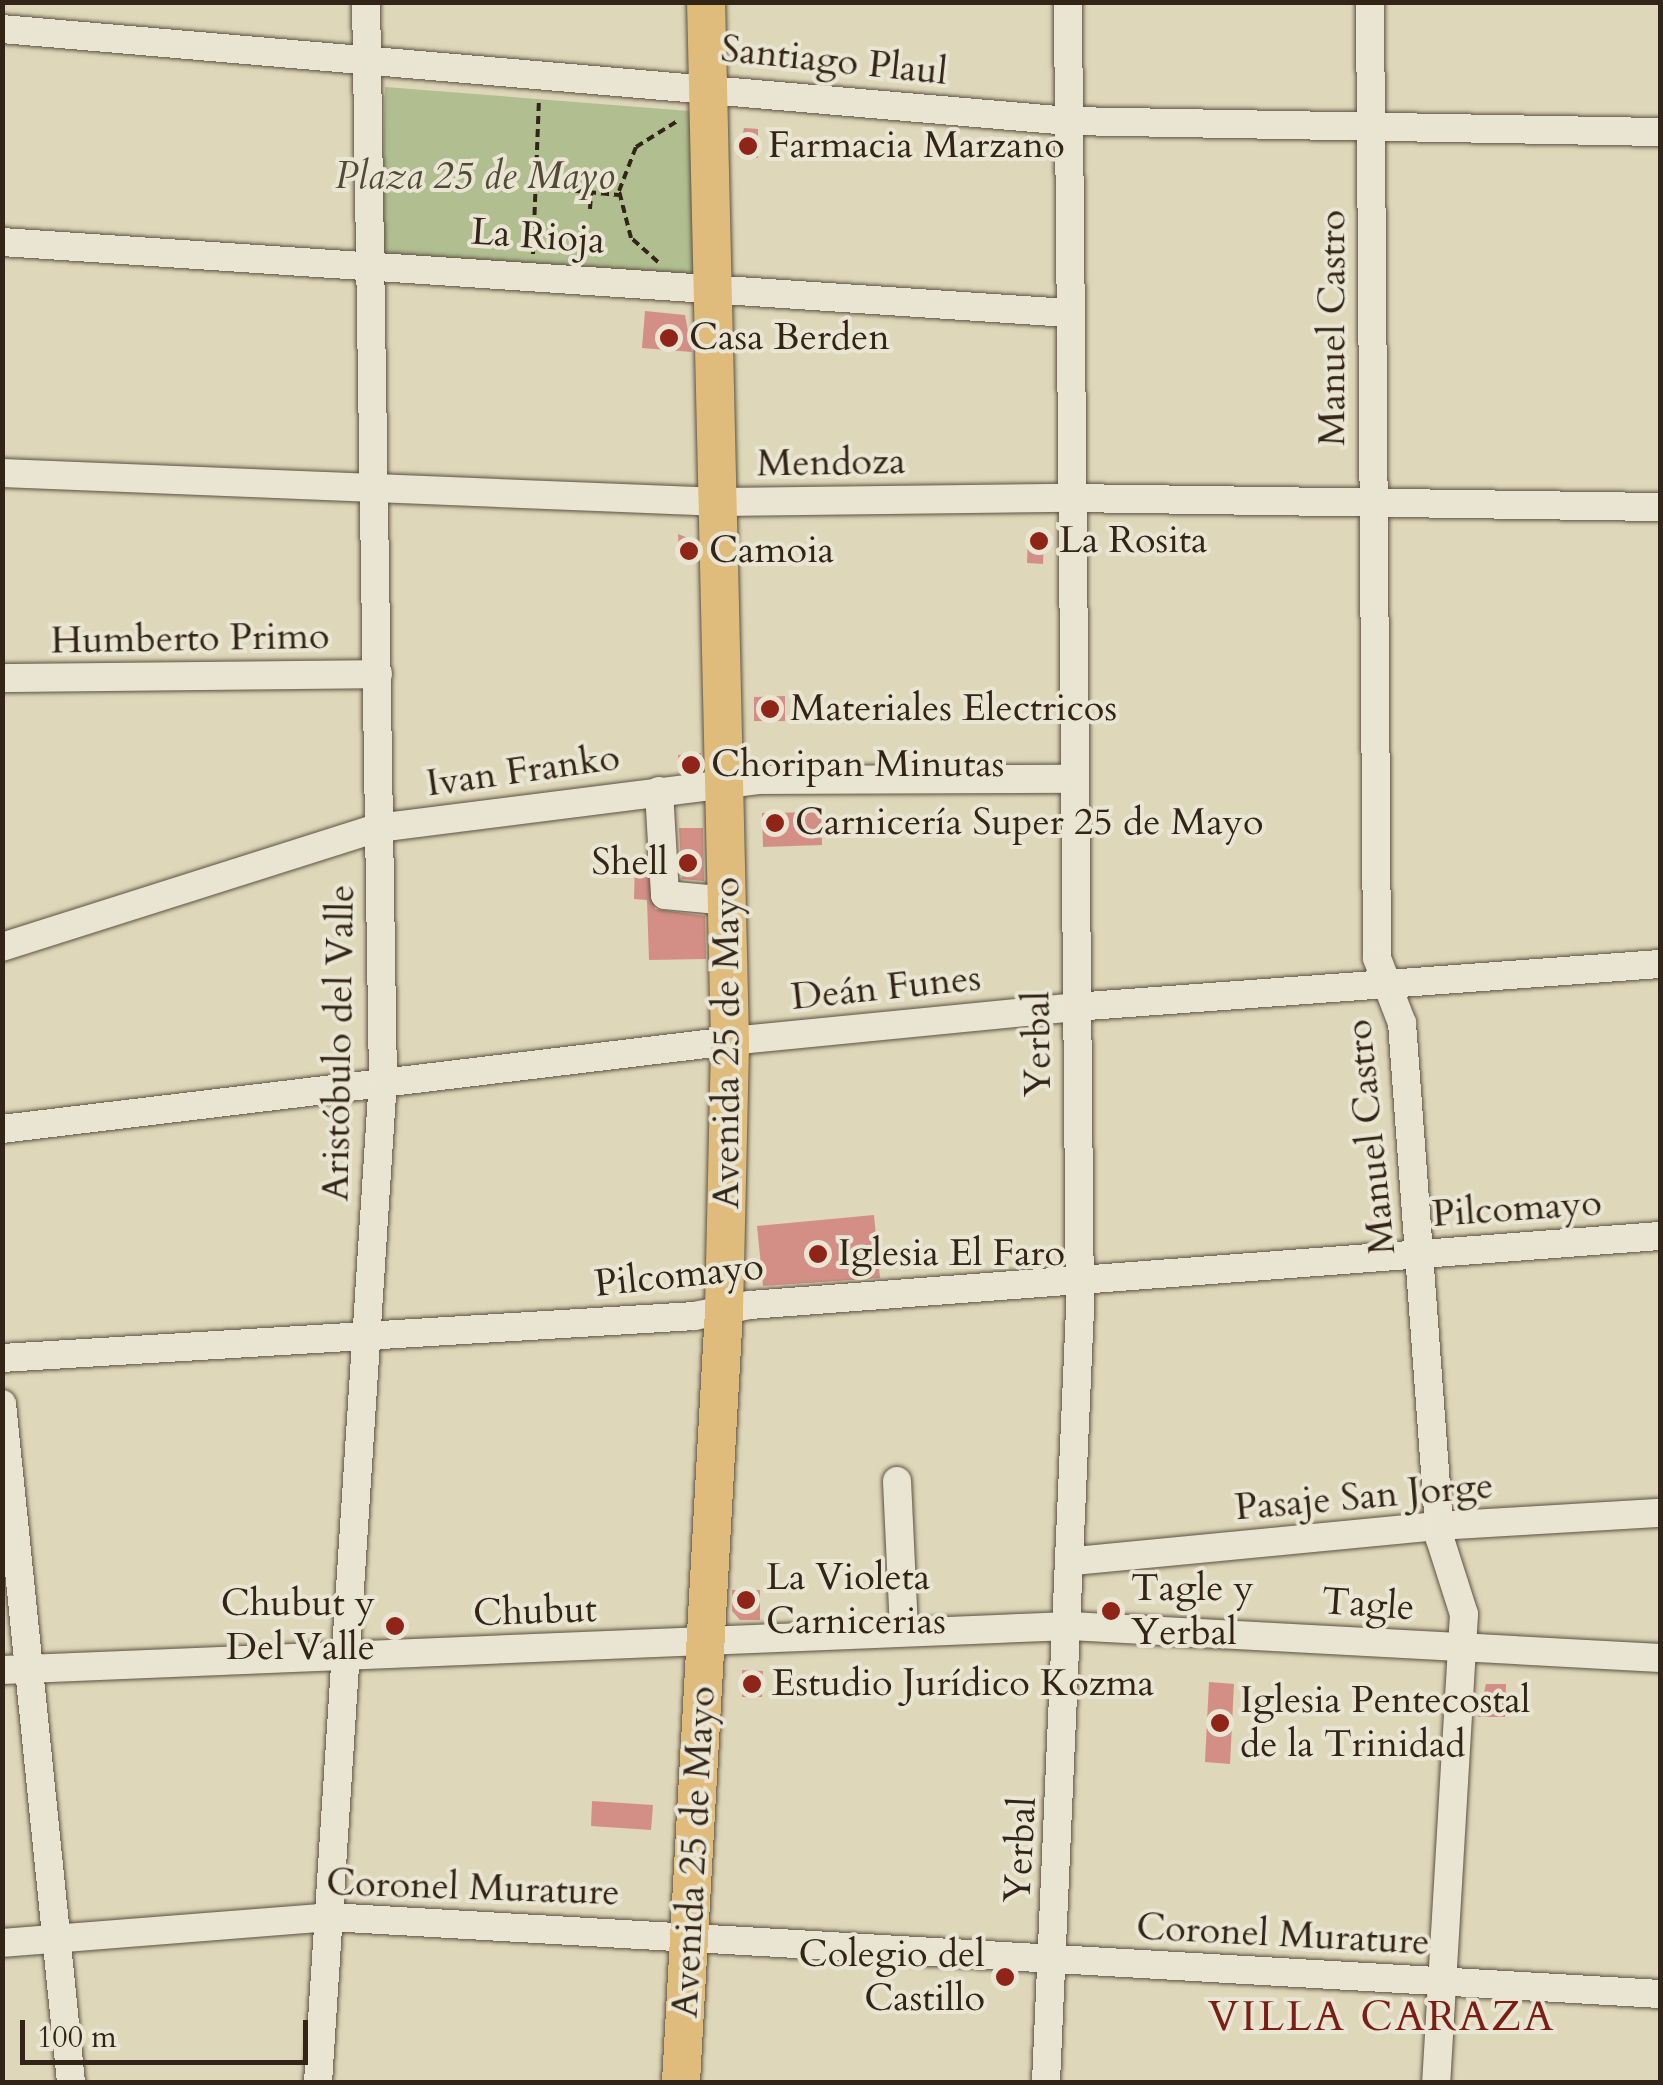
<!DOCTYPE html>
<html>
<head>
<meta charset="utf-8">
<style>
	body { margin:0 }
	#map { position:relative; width:1663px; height:2085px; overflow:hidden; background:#ded7b9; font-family:Cardo,serif }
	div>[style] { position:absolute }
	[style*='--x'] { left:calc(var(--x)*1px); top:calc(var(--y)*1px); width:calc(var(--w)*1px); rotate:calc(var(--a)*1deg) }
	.green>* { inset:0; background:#b0be90 }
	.building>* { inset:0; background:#d38f86 }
	.path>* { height:4px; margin-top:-2px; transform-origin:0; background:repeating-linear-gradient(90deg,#332418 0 8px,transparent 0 13px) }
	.roads { filter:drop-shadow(0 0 2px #5e5140) drop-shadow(0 0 2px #5e5140) }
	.minor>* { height:28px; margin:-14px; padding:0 14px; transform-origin:14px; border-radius:14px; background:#eae5d2 }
	.major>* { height:38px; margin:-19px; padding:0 19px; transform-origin:19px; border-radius:19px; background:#dfbc7c }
	.dots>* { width:28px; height:28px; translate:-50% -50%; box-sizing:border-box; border:5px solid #eae5d2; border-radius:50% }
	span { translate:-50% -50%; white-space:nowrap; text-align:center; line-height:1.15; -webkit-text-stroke:8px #eae5d2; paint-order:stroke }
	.street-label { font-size:38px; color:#332418 }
	.poi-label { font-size:38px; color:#332418 }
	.left { translate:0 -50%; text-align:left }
	.right { translate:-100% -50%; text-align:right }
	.park-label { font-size:38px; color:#524a36; font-style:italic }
	.quarter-label { font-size:42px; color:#7a1f14; letter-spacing:2.5px }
	.frame { position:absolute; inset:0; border:5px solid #332418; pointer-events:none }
	.scale { position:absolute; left:20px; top:2020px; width:288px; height:45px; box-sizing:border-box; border:5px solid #332418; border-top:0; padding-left:12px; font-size:30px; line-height:35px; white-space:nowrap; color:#332418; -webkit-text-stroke:8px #eae5d2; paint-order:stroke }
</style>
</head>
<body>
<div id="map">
	<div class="green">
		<i style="clip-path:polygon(385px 87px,689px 111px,698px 277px,381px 253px)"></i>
	</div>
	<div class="building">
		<i style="clip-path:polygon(744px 128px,758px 129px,758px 158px,738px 157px)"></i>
		<i style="clip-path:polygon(645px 311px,685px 315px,692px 352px,642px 348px)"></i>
		<i style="clip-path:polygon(678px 534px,696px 541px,696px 559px,679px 559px)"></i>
		<i style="clip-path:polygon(1028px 535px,1044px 536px,1043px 564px,1027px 563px)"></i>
		<i style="clip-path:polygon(785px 696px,785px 721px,754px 721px,754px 697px)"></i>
		<i style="clip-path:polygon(701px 753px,701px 768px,679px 772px,678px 755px)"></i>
		<i style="clip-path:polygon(821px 812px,822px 845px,763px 847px,762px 813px)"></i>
		<i style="clip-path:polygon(679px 828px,703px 828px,704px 881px,682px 879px)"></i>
		<i style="clip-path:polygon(635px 862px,646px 863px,655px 909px,705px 916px,706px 959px,649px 960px,647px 900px,634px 899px)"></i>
		<i style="clip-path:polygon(874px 1215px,880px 1278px,763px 1286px,757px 1226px)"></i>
		<i style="clip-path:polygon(732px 1590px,760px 1590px,760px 1620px,740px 1620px,732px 1611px)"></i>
		<i style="clip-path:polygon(742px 1670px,763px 1671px,762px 1697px,742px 1697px)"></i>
		<i style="clip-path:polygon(1209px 1682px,1234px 1684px,1230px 1764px,1205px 1762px)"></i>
		<i style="clip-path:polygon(1486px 1684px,1506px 1684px,1505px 1717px,1478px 1717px)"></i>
		<i style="clip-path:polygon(592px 1801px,653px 1805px,651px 1830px,591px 1826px)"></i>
	</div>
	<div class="path">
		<i style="--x:536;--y:187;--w:83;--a:5.5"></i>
		<i style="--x:590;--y:209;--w:16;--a:-86"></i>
		<i style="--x:533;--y:254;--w:155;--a:-87.8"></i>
		<i style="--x:658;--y:262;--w:36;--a:-138"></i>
		<i style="--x:631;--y:238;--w:49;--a:-104.3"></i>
		<i style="--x:619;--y:191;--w:47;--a:-68.9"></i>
		<i style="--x:636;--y:147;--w:51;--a:-32.1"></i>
	</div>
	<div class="roads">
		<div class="minor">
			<i style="--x:1370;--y:2;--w:956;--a:89.58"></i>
			<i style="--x:1377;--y:958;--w:70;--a:69"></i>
			<i style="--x:1402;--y:1023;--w:517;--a:85.79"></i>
			<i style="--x:1440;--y:1539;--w:79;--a:72.3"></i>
			<i style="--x:1464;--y:1614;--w:469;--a:93.4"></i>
			<i style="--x:2;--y:29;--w:1071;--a:4.93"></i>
			<i style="--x:1069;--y:121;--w:591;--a:1.07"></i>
			<i style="--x:2;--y:242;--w:1068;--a:3.81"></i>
			<i style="--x:2;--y:473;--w:720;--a:2.31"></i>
			<i style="--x:721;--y:502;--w:350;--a:-0.7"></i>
			<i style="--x:1071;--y:498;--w:589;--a:0.88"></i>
			<i style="--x:2;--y:678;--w:376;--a:-0.6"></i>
			<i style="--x:659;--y:791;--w:104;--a:86.7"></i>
			<i style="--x:665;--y:895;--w:64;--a:5.4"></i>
			<i style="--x:2;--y:947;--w:394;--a:-17.6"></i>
			<i style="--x:378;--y:828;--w:383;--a:-7.2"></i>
			<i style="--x:758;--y:780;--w:313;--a:-0.2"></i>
			<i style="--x:2;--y:1129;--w:733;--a:-6.89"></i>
			<i style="--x:730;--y:1041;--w:346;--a:-5.6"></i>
			<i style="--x:1074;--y:1007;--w:588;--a:-4.2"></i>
			<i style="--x:2;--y:1358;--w:693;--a:-3.47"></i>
			<i style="--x:694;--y:1316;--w:57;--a:-11.1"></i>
			<i style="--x:750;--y:1305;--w:913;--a:-4.34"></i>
			<i style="--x:2;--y:1404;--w:682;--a:84.19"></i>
			<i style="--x:897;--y:1481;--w:151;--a:87.3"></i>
			<i style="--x:1074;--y:1561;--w:367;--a:-5.5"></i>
			<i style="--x:1439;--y:1526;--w:221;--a:-3.4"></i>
			<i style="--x:2;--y:1670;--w:1069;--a:-2.36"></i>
			<i style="--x:1070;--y:1626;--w:591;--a:3.1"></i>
			<i style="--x:2;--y:1943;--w:328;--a:-4.5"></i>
			<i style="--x:329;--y:1917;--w:1333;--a:3.31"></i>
			<i style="--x:318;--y:2082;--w:1004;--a:-86.29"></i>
			<i style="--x:383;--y:1080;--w:1078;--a:-90.9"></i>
			<i style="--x:1046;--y:2082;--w:774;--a:-87.48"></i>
			<i style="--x:1080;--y:1309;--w:1307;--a:-90.53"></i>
		</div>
		<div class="major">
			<i style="--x:681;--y:2082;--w:773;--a:-86.81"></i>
			<i style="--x:724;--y:1310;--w:269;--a:-88.7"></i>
			<i style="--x:730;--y:1041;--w:1039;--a:-91.32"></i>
		</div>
	</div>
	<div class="dots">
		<i style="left:748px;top:146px;background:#8f2418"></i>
		<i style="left:669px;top:338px;background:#8f2418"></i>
		<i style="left:1039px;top:541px;background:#8f2418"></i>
		<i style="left:689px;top:551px;background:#8f2418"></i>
		<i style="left:770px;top:709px;background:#8f2418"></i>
		<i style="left:691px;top:765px;background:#8f2418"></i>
		<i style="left:775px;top:823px;background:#8f2418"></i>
		<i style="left:688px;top:863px;background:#8f2418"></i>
		<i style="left:818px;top:1254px;background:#8f2418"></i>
		<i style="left:746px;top:1600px;background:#8f2418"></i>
		<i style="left:1111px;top:1611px;background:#8f2418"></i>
		<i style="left:395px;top:1626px;background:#8f2418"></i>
		<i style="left:752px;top:1684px;background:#8f2418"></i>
		<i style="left:1220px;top:1723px;background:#8f2418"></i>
		<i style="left:1005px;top:1977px;background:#8f2418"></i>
	</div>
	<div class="street-label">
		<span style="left:834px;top:61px;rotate:6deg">Santiago Plaul</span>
		<span style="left:538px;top:237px;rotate:4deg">La Rioja</span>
		<span style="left:1333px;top:328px;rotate:-90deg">Manuel Castro</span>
		<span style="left:831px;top:463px;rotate:-1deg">Mendoza</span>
		<span style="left:190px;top:639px;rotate:-1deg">Humberto Primo</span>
		<span style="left:523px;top:771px;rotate:-8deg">Ivan Franko</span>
		<span style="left:886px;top:988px;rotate:-6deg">Deán Funes</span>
		<span style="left:339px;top:1043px;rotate:-89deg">Aristóbulo del Valle</span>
		<span style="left:727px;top:1043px;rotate:-90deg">Avenida 25 de Mayo</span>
		<span style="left:1038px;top:1044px;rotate:-91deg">Yerbal</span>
		<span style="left:1371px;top:1137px;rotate:-96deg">Manuel Castro</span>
		<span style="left:1517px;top:1209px;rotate:-4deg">Pilcomayo</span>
		<span style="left:679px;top:1276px;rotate:-6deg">Pilcomayo</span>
		<span style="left:1364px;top:1497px;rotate:-5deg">Pasaje San Jorge</span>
		<span style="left:1368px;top:1605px;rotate:4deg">Tagle</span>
		<span style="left:535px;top:1612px;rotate:-2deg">Chubut</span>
		<span style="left:1021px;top:1850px;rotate:-87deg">Yerbal</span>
		<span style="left:694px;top:1852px;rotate:-87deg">Avenida 25 de Mayo</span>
		<span style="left:473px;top:1888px;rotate:2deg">Coronel Murature</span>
		<span style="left:1283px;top:1935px;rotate:3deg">Coronel Murature</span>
	</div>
	<div class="poi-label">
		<span class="left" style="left:768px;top:146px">Farmacia Marzano</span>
		<span class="left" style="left:689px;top:338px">Casa Berden</span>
		<span class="left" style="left:1059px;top:541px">La Rosita</span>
		<span class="left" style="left:709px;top:551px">Camoia</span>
		<span class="left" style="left:790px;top:709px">Materiales Electricos</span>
		<span class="left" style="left:711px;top:765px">Choripan Minutas</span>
		<span class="left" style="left:795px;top:823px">Carnicería Super 25 de Mayo</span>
		<span class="right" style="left:668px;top:863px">Shell</span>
		<span class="left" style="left:838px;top:1254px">Iglesia El Faro</span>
		<span class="left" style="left:766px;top:1600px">La Violeta<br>Carnicerias</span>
		<span class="left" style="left:1131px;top:1611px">Tagle y<br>Yerbal</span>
		<span class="right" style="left:375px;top:1626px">Chubut y<br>Del Valle</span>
		<span class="left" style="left:772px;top:1684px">Estudio Jurídico Kozma</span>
		<span class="left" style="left:1240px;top:1723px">Iglesia Pentecostal<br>de la Trinidad</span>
		<span class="right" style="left:985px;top:1977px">Colegio del<br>Castillo</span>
	</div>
	<div class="park-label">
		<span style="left:475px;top:177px">Plaza 25 de Mayo</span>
	</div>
	<div class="quarter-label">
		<span style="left:1382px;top:2017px">VILLA CARAZA</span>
	</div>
	<div class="frame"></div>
	<div class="scale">100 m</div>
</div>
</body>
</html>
